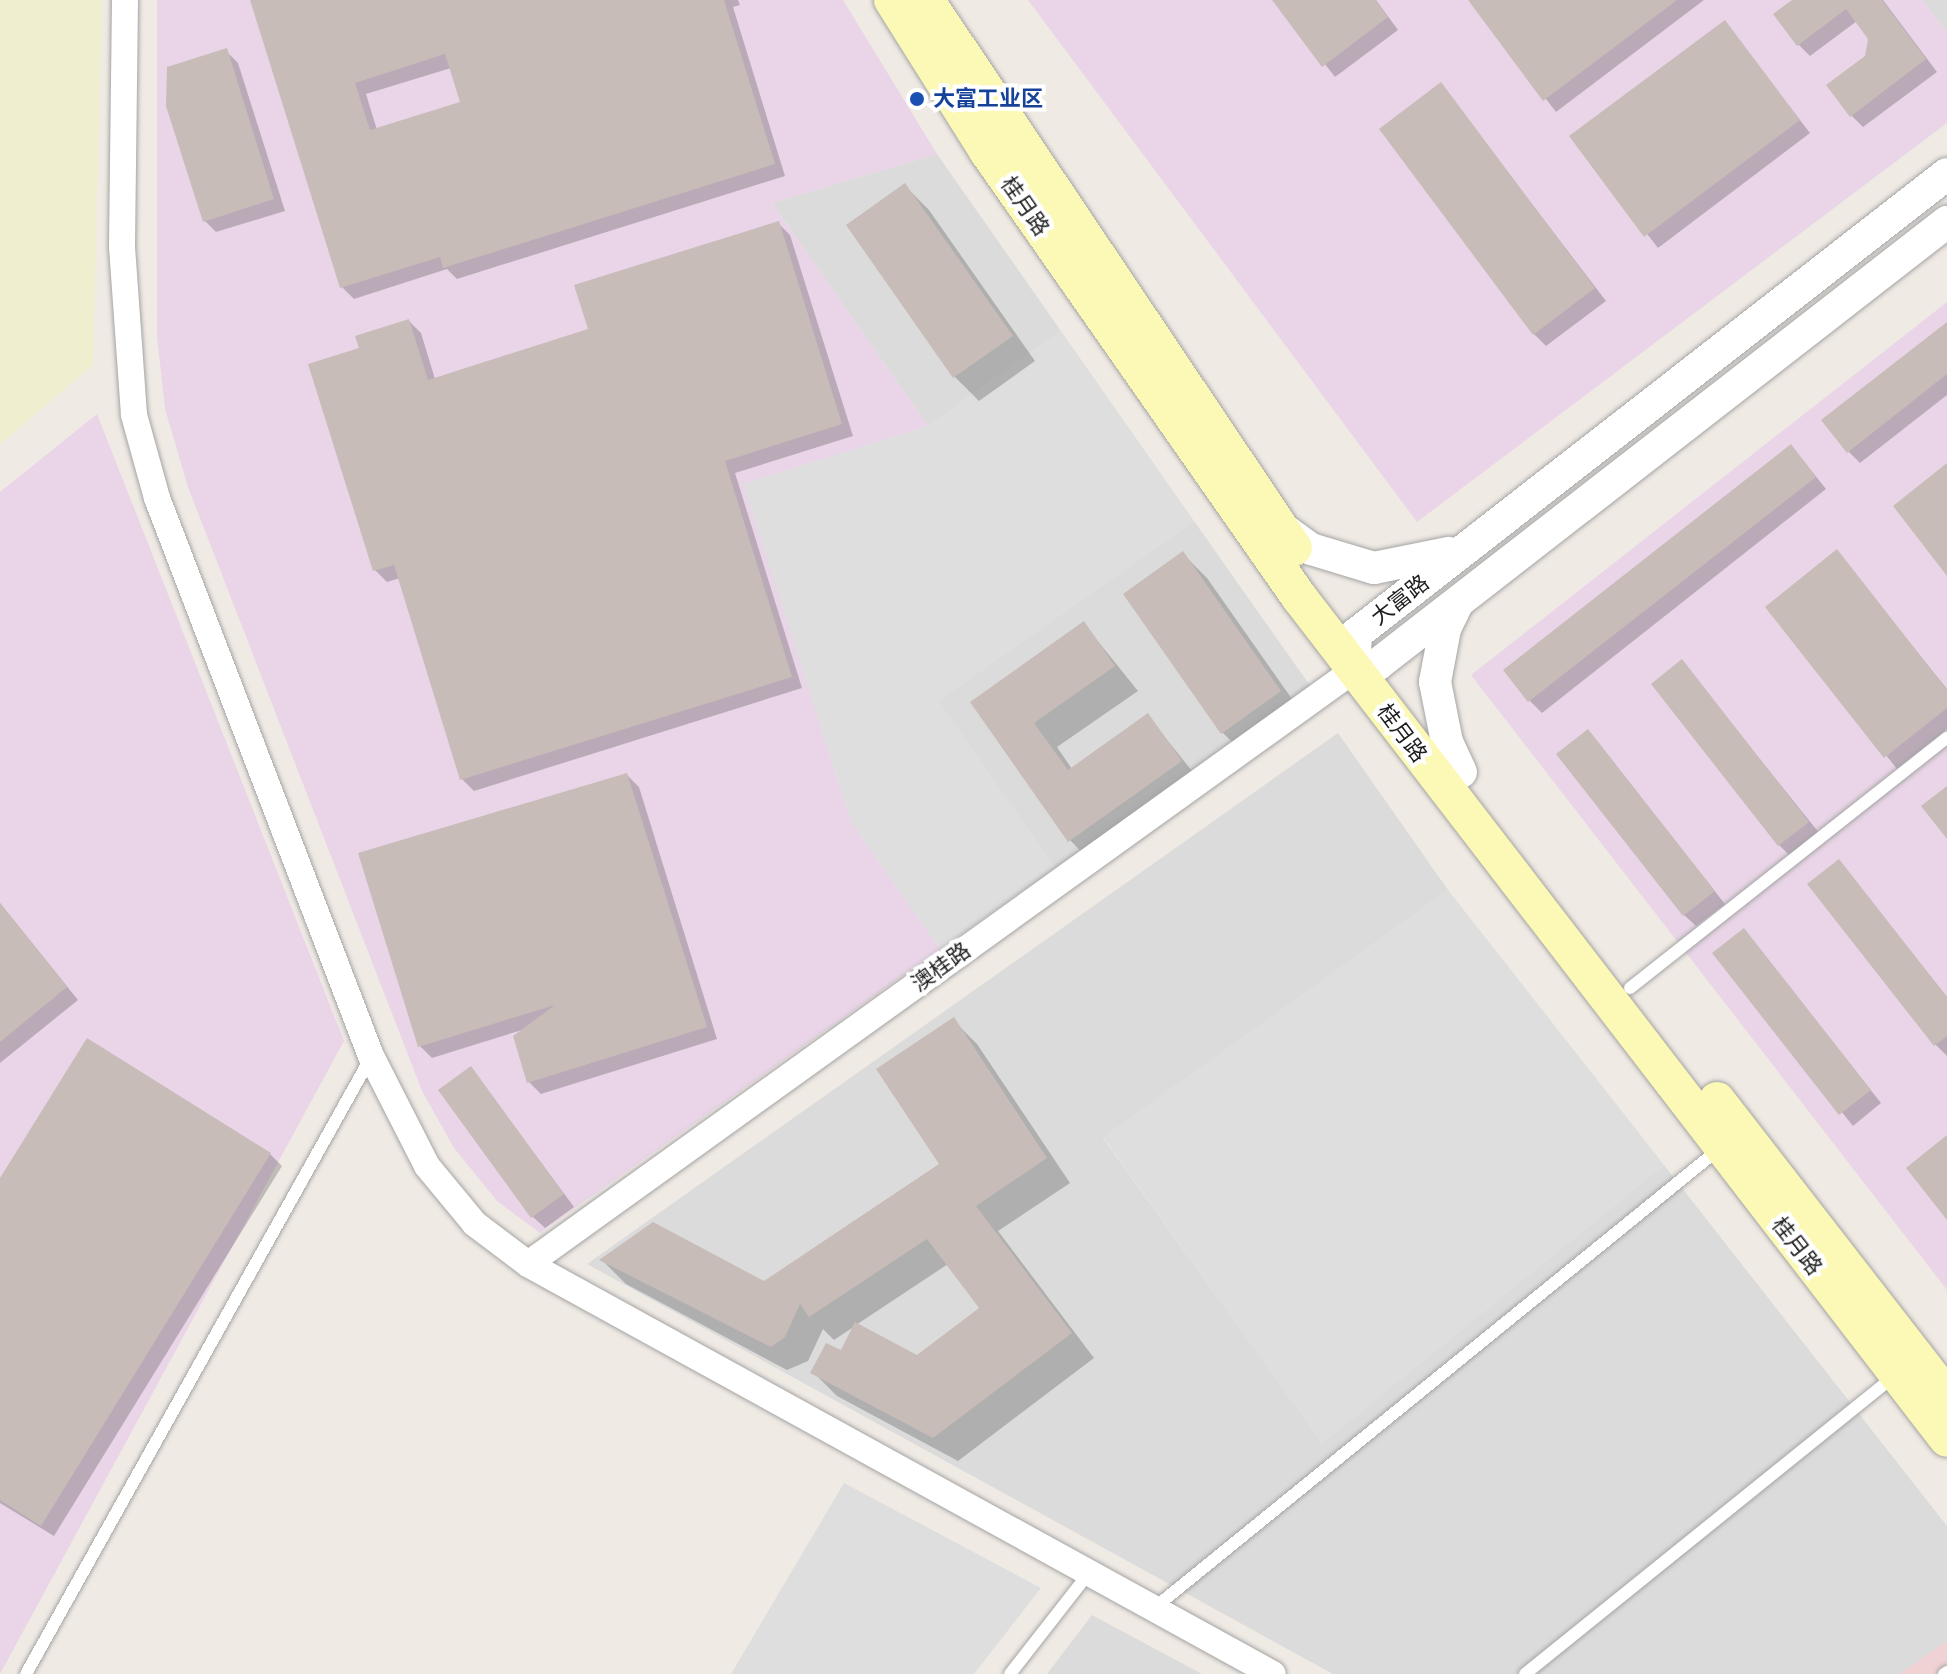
<!DOCTYPE html>
<html>
<head>
<meta charset="utf-8">
<style>
	body { margin:0 }
	#map { position:relative; width:1947px; height:1674px; overflow:hidden; background:#f0eae4; font-family:"Fira Sans Condensed","Noto Sans SC",sans-serif }
	div>[style] { position:absolute }
	[style*='--x'] { left:calc(var(--x)*1px); top:calc(var(--y)*1px); width:calc(var(--w)*1px); rotate:calc(var(--a)*1deg) }
	.residential>* { inset:0; background:#dcdbdb }
	.commercial>* { inset:0; background:#f1d2d4 }
	.industrial>* { inset:0; background:#e9d5e7 }
	.farmland>* { inset:0; background:#efeece }
	.parking>* { inset:0; background:#dedede }
	.shadow>* { inset:0; background:#0003 }
	.building>* { inset:0; background:#c7bcb7 }
	.roads { filter:drop-shadow(0 0 2px #a5a5a5) drop-shadow(0 0 2px #a5a5a5) }
	.service>* { height:12px; margin:-6px; padding:0 6px; transform-origin:6px; border-radius:6px; background:#fff }
	.minor>* { height:26px; margin:-13px; padding:0 13px; transform-origin:13px; border-radius:13px; background:#fff }
	.tertiary>* { height:32px; margin:-16px; padding:0 16px; transform-origin:16px; border-radius:16px; background:#fff }
	.secondary>* { height:36px; margin:-18px; padding:0 18px; transform-origin:18px; border-radius:18px; background:#fcf8b5 }
	.dots>* { width:22px; height:22px; translate:-50% -50%; box-sizing:border-box; border:4px solid #fff; border-radius:50% }
	span { translate:-50% -50%; white-space:nowrap; text-align:center; line-height:1.15; -webkit-text-stroke:8px #fff; paint-order:stroke }
	.transit-label { font-size:22px; color:#164399; font-weight:700 }
	.left { translate:0 -50%; text-align:left }
	.street-label { font-size:22px; color:#1e1e1e }
</style>
</head>
<body>
<div id="map">
	<div class="residential">
		<i style="clip-path:polygon(1922px 0,1947px 0,1947px 33px)"></i>
		<i style="clip-path:polygon(937px 154px,1061px 331px,928px 426px,772px 203px)"></i>
		<i style="clip-path:polygon(1194px 521px,1311px 687px,1055px 868px,938px 701px)"></i>
		<i style="clip-path:polygon(1338px 733px,1448px 890px,1103px 1138px,1322px 1443px,1664px 1165px,1947px 1526px,1947px 1641px,1900px 1674px,1333px 1674px,587px 1264px)"></i>
		<i style="clip-path:polygon(1092px 1615px,1202px 1674px,1047px 1674px)"></i>
	</div>
	<div class="commercial">
		<i style="clip-path:polygon(1947px 1641px,1947px 1674px,1900px 1674px)"></i>
	</div>
	<div class="industrial">
		<i style="clip-path:polygon(157px 0,843px 0,937px 154px,772px 203px,928px 426px,744px 484px,851px 822px,940px 949px,540px 1233px,497px 1201px,454px 1148px,422px 1091px,188px 487px,165px 409px,157px 336px)"></i>
		<i style="clip-path:polygon(1028px 0,1922px 0,1947px 33px,1947px 123px,1417px 522px)"></i>
		<i style="clip-path:polygon(1947px 302px,1947px 1290px,1471px 675px)"></i>
		<i style="clip-path:polygon(97px 414px,344px 1041px,0 1674px,0 492px)"></i>
	</div>
	<div class="farmland">
		<i style="clip-path:polygon(0 0,102px 0,93px 365px,0 444px)"></i>
	</div>
	<div class="parking">
		<i style="clip-path:polygon(1061px 331px,1194px 521px,939px 701px,1055px 868px,940px 949px,851px 822px,743px 484px,928px 426px)"></i>
		<i style="clip-path:polygon(1448px 890px,1664px 1165px,1322px 1444px,1103px 1137px)"></i>
		<i style="clip-path:polygon(844px 1483px,1041px 1588px,974px 1674px,731px 1674px)"></i>
	</div>
	<div class="shadow">
		<i style="clip-path:polygon(evenodd,252px 0,738px 0,740px 5px,733px 7px,785px 176px,457px 279px,447px 269px,354px 299px,342px 287px,252px 0,451px 68px,462px 104px,377px 130px,366px 94px,451px 68px)"></i>
		<i style="clip-path:polygon(1275px 0,1376px 0,1398px 30px,1335px 77px)"></i>
		<i style="clip-path:polygon(1480px 0,1704px 0,1556px 112px,1474px 5px)"></i>
		<i style="clip-path:polygon(1796px 0,1883px 0,1937px 72px,1863px 127px,1851px 115px,1870px 38px,1857px 21px,1810px 56px,1798px 44px)"></i>
		<i style="clip-path:polygon(1724px 22px,1810px 133px,1658px 248px,1572px 137px)"></i>
		<i style="clip-path:polygon(226px 51px,238px 63px,285px 211px,216px 232px,204px 220px)"></i>
		<i style="clip-path:polygon(1441px 85px,1606px 301px,1546px 346px,1534px 334px)"></i>
		<i style="clip-path:polygon(905px 186px,929px 210px,1035px 361px,979px 401px,955px 377px,849px 225px)"></i>
		<i style="clip-path:polygon(778px 223px,790px 235px,853px 436px,735px 473px,802px 688px,474px 791px,462px 779px,400px 578px,387px 582px,375px 570px,361px 349px,409px 321px,421px 333px,435px 379px,590px 331px)"></i>
		<i style="clip-path:polygon(1947px 324px,1947px 395px,1860px 463px,1848px 451px)"></i>
		<i style="clip-path:polygon(1802px 459px,1826px 489px,1542px 713px,1530px 701px,1506px 670px)"></i>
		<i style="clip-path:polygon(1837px 552px,1947px 689px,1947px 729px,1897px 769px,1768px 607px)"></i>
		<i style="clip-path:polygon(1183px 554px,1207px 578px,1304px 716px,1246px 756px,1222px 732px)"></i>
		<i style="clip-path:polygon(1084px 624px,1138px 691px,1057px 747px,1072px 769px,1148px 716px,1204px 786px,1093px 864px,1070px 840px,973px 703px)"></i>
		<i style="clip-path:polygon(1682px 662px,1820px 834px,1791px 857px,1779px 845px)"></i>
		<i style="clip-path:polygon(1587px 731px,1725px 904px,1696px 926px,1684px 915px)"></i>
		<i style="clip-path:polygon(627px 775px,639px 787px,717px 1039px,541px 1094px,529px 1082px,522px 1030px,432px 1058px,420px 1046px)"></i>
		<i style="clip-path:polygon(1839px 862px,1947px 997px,1947px 1056px,1936px 1045px)"></i>
		<i style="clip-path:polygon(0 903px,78px 1000px,0 1063px)"></i>
		<i style="clip-path:polygon(1744px 931px,1881px 1103px,1853px 1126px,1715px 954px)"></i>
		<i style="clip-path:polygon(evenodd,953px 1020px,977px 1044px,1070px 1183px,998px 1231px,1094px 1358px,958px 1461px,837px 1396px,813px 1372px,841px 1353px,855px 1326px,834px 1340px,823px 1329px,808px 1361px,787px 1370px,626px 1284px,602px 1260px,764px 1283px,942px 1164px,953px 1020px,948px 1264px,982px 1309px,918px 1358px,856px 1325px,948px 1264px)"></i>
		<i style="clip-path:polygon(471px 1068px,574px 1207px,545px 1228px,533px 1217px)"></i>
		<i style="clip-path:polygon(270px 1154px,282px 1166px,54px 1536px,0 1503px,0 1182px)"></i>
	</div>
	<div class="building">
		<i style="clip-path:polygon(evenodd,250px 0,724px 0,775px 164px,443px 268px,440px 257px,340px 288px,250px 0,445px 54px,460px 102px,370px 130px,355px 83px,445px 54px)"></i>
		<i style="clip-path:polygon(1272px 0,1375px 0,1388px 17px,1322px 67px)"></i>
		<i style="clip-path:polygon(1468px 0,1677px 0,1543px 101px)"></i>
		<i style="clip-path:polygon(1792px 0,1882px 0,1926px 59px,1850px 117px,1826px 85px,1865px 56px,1868px 39px,1846px 9px,1797px 46px,1773px 14px)"></i>
		<i style="clip-path:polygon(1725px 20px,1800px 120px,1644px 237px,1569px 136px)"></i>
		<i style="clip-path:polygon(227px 48px,274px 199px,203px 222px,166px 106px,167px 67px)"></i>
		<i style="clip-path:polygon(1441px 82px,1595px 288px,1533px 335px,1379px 129px)"></i>
		<i style="clip-path:polygon(905px 183px,1013px 336px,953px 378px,846px 225px)"></i>
		<i style="clip-path:polygon(779px 221px,842px 424px,725px 461px,792px 677px,460px 780px,394px 565px,373px 571px,308px 364px,359px 348px,355px 336px,409px 319px,428px 380px,588px 329px,574px 285px)"></i>
		<i style="clip-path:polygon(1947px 322px,1947px 374px,1847px 453px,1821px 420px)"></i>
		<i style="clip-path:polygon(1791px 444px,1816px 477px,1528px 702px,1503px 670px)"></i>
		<i style="clip-path:polygon(1947px 463px,1947px 576px,1893px 506px)"></i>
		<i style="clip-path:polygon(1837px 549px,1947px 690px,1947px 708px,1884px 758px,1765px 607px)"></i>
		<i style="clip-path:polygon(1183px 551px,1281px 691px,1221px 734px,1123px 594px)"></i>
		<i style="clip-path:polygon(1084px 621px,1115px 666px,1034px 723px,1068px 770px,1148px 713px,1182px 761px,1068px 842px,970px 702px)"></i>
		<i style="clip-path:polygon(1682px 659px,1809px 822px,1778px 846px,1651px 684px)"></i>
		<i style="clip-path:polygon(1588px 729px,1715px 891px,1683px 916px,1556px 754px)"></i>
		<i style="clip-path:polygon(627px 773px,707px 1027px,527px 1083px,513px 1036px,555px 1005px,418px 1047px,358px 853px)"></i>
		<i style="clip-path:polygon(1947px 786px,1947px 839px,1921px 806px)"></i>
		<i style="clip-path:polygon(1839px 859px,1947px 997px,1947px 1036px,1934px 1046px,1807px 884px)"></i>
		<i style="clip-path:polygon(0 903px,67px 987px,0 1042px)"></i>
		<i style="clip-path:polygon(1744px 928px,1871px 1090px,1839px 1115px,1712px 953px)"></i>
		<i style="clip-path:polygon(954px 1017px,1047px 1158px,976px 1206px,1072px 1333px,933px 1438px,810px 1373px,826px 1343px,841px 1350px,855px 1322px,917px 1355px,979px 1308px,927px 1239px,809px 1317px,800px 1304px,785px 1337px,771px 1347px,599px 1260px,653px 1222px,764px 1281px,939px 1164px,876px 1069px)"></i>
		<i style="clip-path:polygon(87px 1038px,271px 1153px,41px 1526px,0 1500px,0 1178px)"></i>
		<i style="clip-path:polygon(471px 1066px,564px 1194px,531px 1218px,438px 1090px)"></i>
		<i style="clip-path:polygon(1947px 1135px,1947px 1220px,1906px 1168px)"></i>
	</div>
	<div class="roads">
		<div class="service">
			<i style="--x:1630;--y:988;--w:404;--a:-38.3"></i>
			<i style="--x:1153;--y:1609;--w:729;--a:-39.1"></i>
			<i style="--x:26;--y:1674;--w:705;--a:-60.78"></i>
			<i style="--x:1010;--y:1674;--w:128;--a:-52"></i>
			<i style="--x:1525;--y:1674;--w:476;--a:-38.9"></i>
			<i style="--x:1944;--y:1674;--w:4;--a:-34"></i>
		</div>
		<div class="minor">
			<i style="--x:125;--y:0;--w:247;--a:90.7"></i>
			<i style="--x:122;--y:247;--w:168;--a:85.9"></i>
			<i style="--x:134;--y:415;--w:86;--a:74.5"></i>
			<i style="--x:157;--y:498;--w:598;--a:69.02"></i>
			<i style="--x:371;--y:1056;--w:123;--a:63"></i>
			<i style="--x:427;--y:1166;--w:75;--a:50.4"></i>
			<i style="--x:475;--y:1224;--w:66;--a:37"></i>
			<i style="--x:528;--y:1264;--w:850;--a:28.83"></i>
			<i style="--x:528;--y:1264;--w:1017;--a:-35.72"></i>
		</div>
		<div class="tertiary">
			<i style="--x:1947;--y:174;--w:749;--a:142.1"></i>
			<i style="--x:1356;--y:634;--w:36;--a:93"></i>
			<i style="--x:1354;--y:670;--w:25;--a:-14"></i>
			<i style="--x:1378;--y:664;--w:721;--a:-37.84"></i>
			<i style="--x:1279;--y:526;--w:39;--a:36"></i>
			<i style="--x:1311;--y:549;--w:66;--a:16.8"></i>
			<i style="--x:1374;--y:568;--w:76;--a:-11.5"></i>
			<i style="--x:1457;--y:604;--w:28;--a:116"></i>
			<i style="--x:1445;--y:629;--w:54;--a:100.7"></i>
			<i style="--x:1435;--y:682;--w:61;--a:78.7"></i>
			<i style="--x:1447;--y:742;--w:33;--a:65"></i>
		</div>
		<div class="secondary">
			<i style="--x:892;--y:0;--w:178;--a:57.8"></i>
			<i style="--x:987;--y:151;--w:544;--a:55.03"></i>
			<i style="--x:1299;--y:597;--w:1062;--a:52.42"></i>
			<i style="--x:926;--y:0;--w:660;--a:56.12"></i>
			<i style="--x:1717;--y:1100;--w:375;--a:52.2"></i>
		</div>
	</div>
	<div class="dots">
		<i style="left:917px;top:99px;background:#1a4fb4"></i>
	</div>
	<div class="transit-label">
		<span class="left" style="left:933px;top:99px">大富工业区</span>
	</div>
	<div class="street-label">
		<span style="left:1025px;top:206px;rotate:55deg">桂月路</span>
		<span style="left:1400px;top:600px;rotate:-38deg">大富路</span>
		<span style="left:1402px;top:733px;rotate:53deg">桂月路</span>
		<span style="left:941px;top:967px;rotate:-36deg">澳桂路</span>
		<span style="left:1797px;top:1246px;rotate:52deg">桂月路</span>
	</div>
</div>
</body>
</html>
